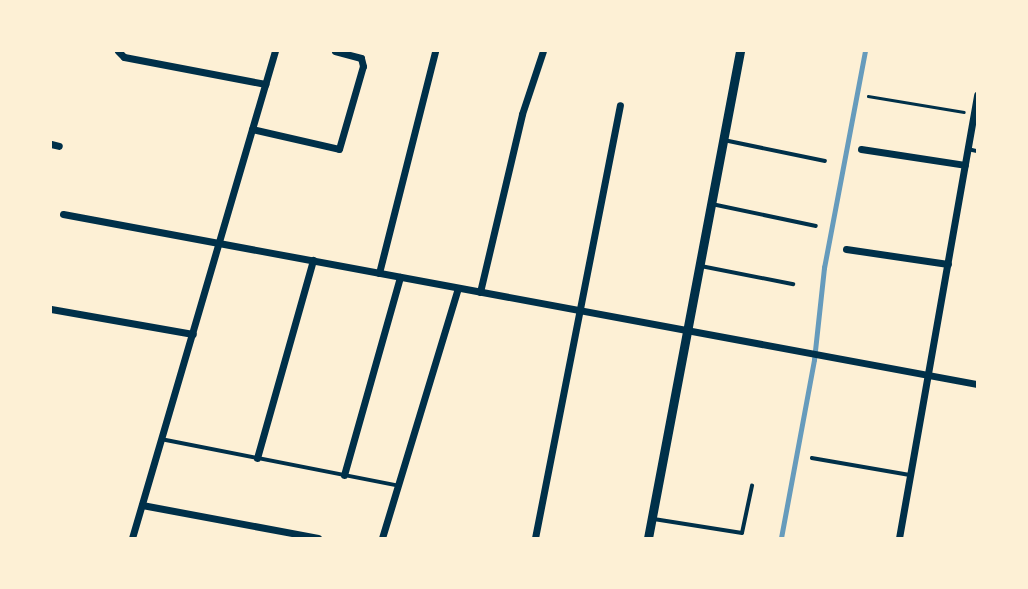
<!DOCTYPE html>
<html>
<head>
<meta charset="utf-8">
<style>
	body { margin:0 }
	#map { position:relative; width:1028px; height:589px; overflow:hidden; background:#fdf0d5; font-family:"Archivo Narrow",sans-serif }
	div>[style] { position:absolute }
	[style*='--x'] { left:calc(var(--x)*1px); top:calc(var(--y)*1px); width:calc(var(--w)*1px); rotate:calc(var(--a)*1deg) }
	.stream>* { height:4.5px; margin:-2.25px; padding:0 2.25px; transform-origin:2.25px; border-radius:2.25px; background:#669bbc }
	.path>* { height:2.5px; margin:-1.25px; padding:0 1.25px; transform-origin:1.25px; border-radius:1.25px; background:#003049 }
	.service>* { height:3.5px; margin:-1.75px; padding:0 1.75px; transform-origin:1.75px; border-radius:1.75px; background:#003049 }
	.minor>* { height:7px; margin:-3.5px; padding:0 3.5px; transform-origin:3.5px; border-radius:3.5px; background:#003049 }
	.tertiary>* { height:9px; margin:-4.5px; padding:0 4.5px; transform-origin:4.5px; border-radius:4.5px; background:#003049 }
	span { translate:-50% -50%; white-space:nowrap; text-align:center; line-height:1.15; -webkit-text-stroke:7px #fdf0d5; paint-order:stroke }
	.frame { position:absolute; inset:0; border:52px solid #fdf0d5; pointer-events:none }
</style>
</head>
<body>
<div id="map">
	<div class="stream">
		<i style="--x:781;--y:538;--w:181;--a:-79.5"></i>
		<i style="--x:814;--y:360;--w:93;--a:-83.8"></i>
		<i style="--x:824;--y:268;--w:221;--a:-79.3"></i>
	</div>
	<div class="path">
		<i style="--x:868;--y:96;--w:97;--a:9.5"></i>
	</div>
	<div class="service">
		<i style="--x:724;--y:140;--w:103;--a:11.7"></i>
		<i style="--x:968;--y:149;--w:9;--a:13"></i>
		<i style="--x:712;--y:204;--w:106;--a:11.9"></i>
		<i style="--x:701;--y:266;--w:94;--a:11.1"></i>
		<i style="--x:161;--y:439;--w:239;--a:11.1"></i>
		<i style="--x:812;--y:458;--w:99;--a:9.8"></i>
		<i style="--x:654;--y:519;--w:89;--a:9"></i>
		<i style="--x:742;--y:533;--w:48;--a:-78"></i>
	</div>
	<div class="minor">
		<i style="--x:118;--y:51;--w:8;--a:45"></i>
		<i style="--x:124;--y:57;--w:144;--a:10.8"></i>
		<i style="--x:252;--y:129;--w:89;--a:12.9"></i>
		<i style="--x:339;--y:149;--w:86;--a:-73.9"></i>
		<i style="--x:363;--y:66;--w:8;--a:-104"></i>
		<i style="--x:361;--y:58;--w:27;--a:-165"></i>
		<i style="--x:51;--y:144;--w:8;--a:14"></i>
		<i style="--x:861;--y:149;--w:105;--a:8.7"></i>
		<i style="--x:63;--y:214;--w:930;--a:10.54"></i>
		<i style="--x:846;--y:249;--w:103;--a:8.4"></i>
		<i style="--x:379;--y:273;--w:229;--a:-75.8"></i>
		<i style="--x:480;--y:292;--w:183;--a:-76.7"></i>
		<i style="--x:522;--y:114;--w:66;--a:-71.6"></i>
		<i style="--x:51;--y:309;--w:144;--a:10"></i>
		<i style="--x:257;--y:458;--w:206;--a:-74.2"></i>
		<i style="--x:344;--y:475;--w:206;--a:-74.2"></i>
		<i style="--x:142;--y:505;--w:179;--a:10.6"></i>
		<i style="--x:132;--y:538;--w:508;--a:-73.64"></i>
		<i style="--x:382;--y:538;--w:261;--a:-73.1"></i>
		<i style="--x:535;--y:538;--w:441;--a:-78.9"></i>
		<i style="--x:899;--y:538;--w:450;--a:-80"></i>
	</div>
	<div class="tertiary">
		<i style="--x:648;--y:538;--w:496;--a:-79.3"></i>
	</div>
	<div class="frame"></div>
</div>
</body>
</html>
